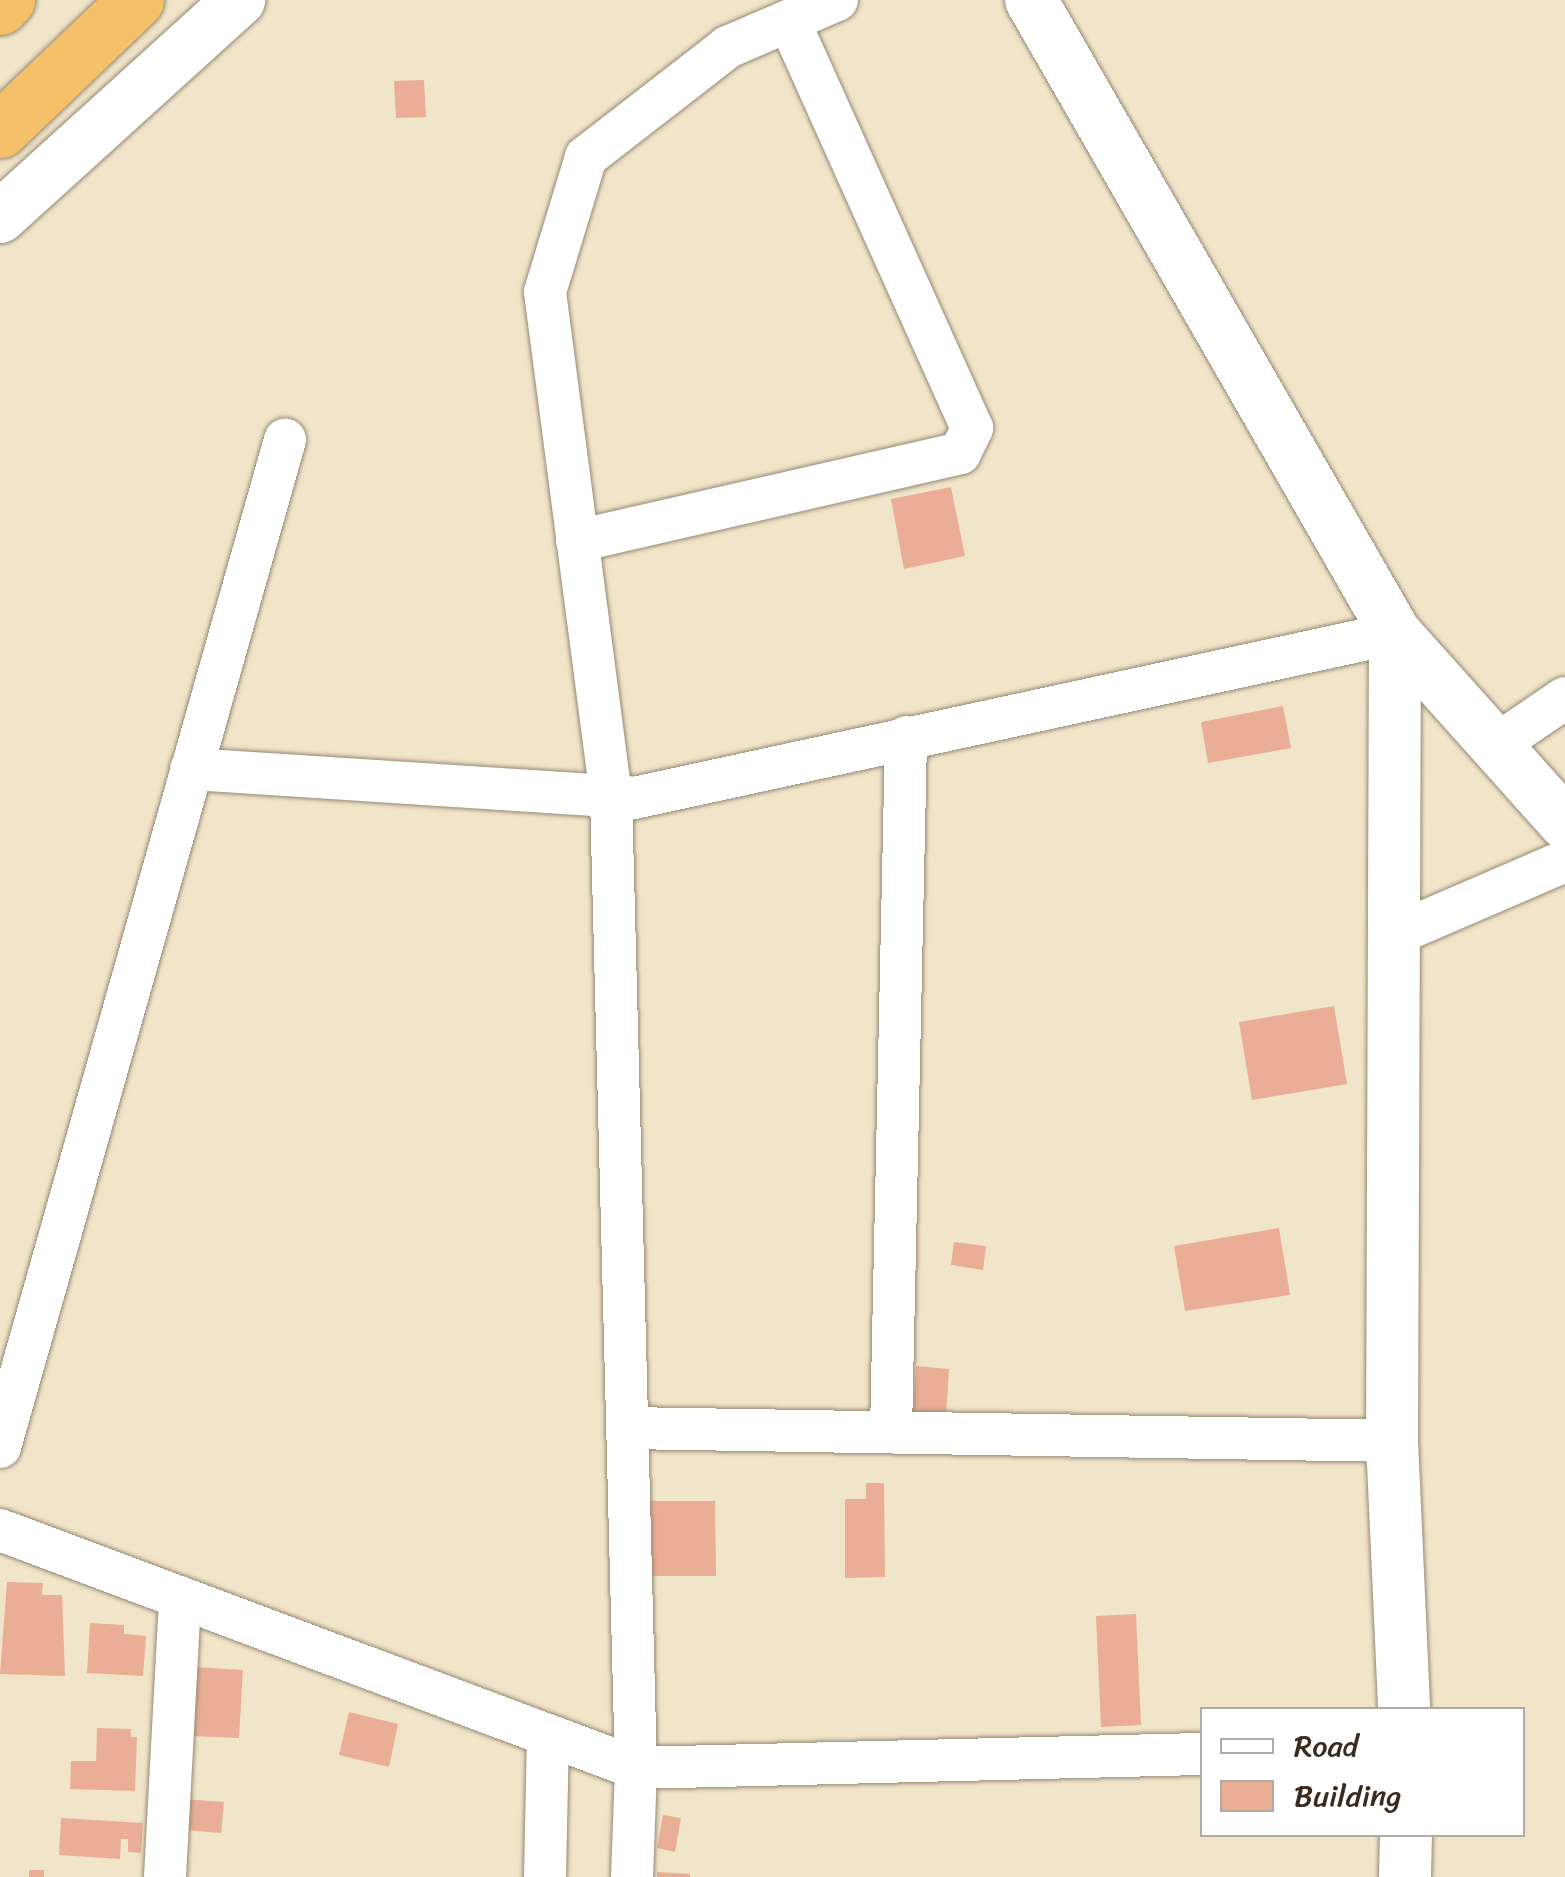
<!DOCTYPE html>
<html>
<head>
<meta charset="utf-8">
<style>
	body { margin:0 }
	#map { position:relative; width:1565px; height:1877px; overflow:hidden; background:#f0e5c9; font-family:Sriracha,sans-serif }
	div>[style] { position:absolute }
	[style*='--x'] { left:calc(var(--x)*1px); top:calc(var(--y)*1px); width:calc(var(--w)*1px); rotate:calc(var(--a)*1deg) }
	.building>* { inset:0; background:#eaae96 }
	.roads { filter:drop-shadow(0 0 2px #968874) drop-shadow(0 0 2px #968874) }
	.minor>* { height:42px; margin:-21px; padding:0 21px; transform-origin:21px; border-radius:21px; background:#fff }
	.tertiary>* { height:52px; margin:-26px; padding:0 26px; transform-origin:26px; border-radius:26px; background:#fff }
	.trunk>* { height:55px; margin:-27.5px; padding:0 27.5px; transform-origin:27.5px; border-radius:27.5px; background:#f4c16a }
	span { translate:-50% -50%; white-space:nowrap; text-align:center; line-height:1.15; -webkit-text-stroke:10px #fff; paint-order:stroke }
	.legend { position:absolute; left:1200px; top:1707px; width:325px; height:130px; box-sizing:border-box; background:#fff; border:2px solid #b1aaa5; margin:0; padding:12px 18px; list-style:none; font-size:30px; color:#3b2a1e }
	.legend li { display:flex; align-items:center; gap:20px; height:50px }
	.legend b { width:50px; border:2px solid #b1aaa5 }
</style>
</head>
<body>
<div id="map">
	<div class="building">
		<i style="clip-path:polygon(424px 80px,426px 117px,396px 118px,394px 81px)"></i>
		<i style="clip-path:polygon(951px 487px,965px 556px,904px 569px,891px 499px)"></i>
		<i style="clip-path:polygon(1283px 706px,1291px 748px,1208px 763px,1201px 722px)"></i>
		<i style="clip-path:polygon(1334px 1006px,1347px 1084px,1252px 1100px,1239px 1022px)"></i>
		<i style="clip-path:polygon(1279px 1228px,1290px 1295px,1185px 1311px,1174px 1246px)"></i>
		<i style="clip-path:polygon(954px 1242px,986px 1246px,983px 1270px,951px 1265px)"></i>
		<i style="clip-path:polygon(916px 1366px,949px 1369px,946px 1418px,913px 1415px)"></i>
		<i style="clip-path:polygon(866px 1483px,884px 1483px,885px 1577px,845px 1578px,845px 1499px,866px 1499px)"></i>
		<i style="clip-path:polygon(642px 1501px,715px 1501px,716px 1576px,642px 1576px)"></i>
		<i style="clip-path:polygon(7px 1582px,43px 1583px,42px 1595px,62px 1595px,65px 1676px,0 1674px)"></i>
		<i style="clip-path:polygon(1136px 1614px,1141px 1725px,1101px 1727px,1096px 1616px)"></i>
		<i style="clip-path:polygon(90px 1623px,124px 1625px,124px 1634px,146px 1636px,143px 1676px,87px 1673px)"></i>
		<i style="clip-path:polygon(195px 1667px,243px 1670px,239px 1738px,191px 1736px)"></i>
		<i style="clip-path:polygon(349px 1712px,398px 1724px,389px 1767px,339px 1755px)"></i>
		<i style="clip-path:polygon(97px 1728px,131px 1729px,131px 1737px,137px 1737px,135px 1791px,70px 1789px,71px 1761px,96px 1761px)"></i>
		<i style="clip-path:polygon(183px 1799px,224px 1802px,221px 1833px,182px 1830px)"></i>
		<i style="clip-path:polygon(663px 1815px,681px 1818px,675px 1852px,657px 1848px)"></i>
		<i style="clip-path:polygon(61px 1818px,143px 1823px,141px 1853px,128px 1852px,128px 1839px,121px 1839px,120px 1859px,59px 1855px)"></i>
		<i style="clip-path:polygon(29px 1870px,44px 1870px,44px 1877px,29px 1877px)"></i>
		<i style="clip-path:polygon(657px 1872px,690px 1874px,690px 1877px,657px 1877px)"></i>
	</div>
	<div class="roads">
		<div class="minor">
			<i style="--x:837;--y:0;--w:119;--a:156.7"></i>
			<i style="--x:728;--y:47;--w:180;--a:142.2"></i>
			<i style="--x:586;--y:157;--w:141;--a:106.9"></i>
			<i style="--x:545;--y:292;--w:508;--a:82.54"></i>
			<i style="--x:611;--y:796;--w:972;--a:88.53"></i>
			<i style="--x:636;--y:1768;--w:566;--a:-1.42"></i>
			<i style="--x:577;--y:541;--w:393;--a:-12.9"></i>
			<i style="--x:960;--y:453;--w:28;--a:-64"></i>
			<i style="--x:972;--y:428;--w:446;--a:-114.2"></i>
			<i style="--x:1496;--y:745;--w:83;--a:-34.3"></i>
			<i style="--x:191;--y:769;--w:444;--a:3.7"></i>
			<i style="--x:634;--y:798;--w:779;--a:-12.23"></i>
			<i style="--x:1394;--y:935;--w:186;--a:-23.4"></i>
			<i style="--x:627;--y:1428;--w:765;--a:0.97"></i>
			<i style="--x:891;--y:1432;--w:695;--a:-88.76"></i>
			<i style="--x:0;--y:1447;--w:1047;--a:-74.2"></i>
			<i style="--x:0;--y:1530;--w:679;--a:20.52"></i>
			<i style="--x:636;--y:1768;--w:109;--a:92.1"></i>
			<i style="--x:165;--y:1877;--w:280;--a:-86.9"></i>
			<i style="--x:545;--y:1877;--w:142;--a:-88.8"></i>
		</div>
		<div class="tertiary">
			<i style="--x:1031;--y:0;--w:730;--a:60.1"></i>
			<i style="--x:1395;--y:633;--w:255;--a:48.2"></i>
			<i style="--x:0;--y:217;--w:323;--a:-42.2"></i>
			<i style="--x:1395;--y:633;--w:808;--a:90.21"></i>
			<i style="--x:1392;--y:1441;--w:269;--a:87.4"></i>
			<i style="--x:1405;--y:1877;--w:43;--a:-88.7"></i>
		</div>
		<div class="trunk">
			<i style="--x:0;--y:7;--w:10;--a:-45"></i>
			<i style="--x:0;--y:130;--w:188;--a:-43.7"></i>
		</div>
	</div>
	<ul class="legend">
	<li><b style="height:12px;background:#fff"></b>Road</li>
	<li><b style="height:28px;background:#eaae96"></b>Building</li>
	</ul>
</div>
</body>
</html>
